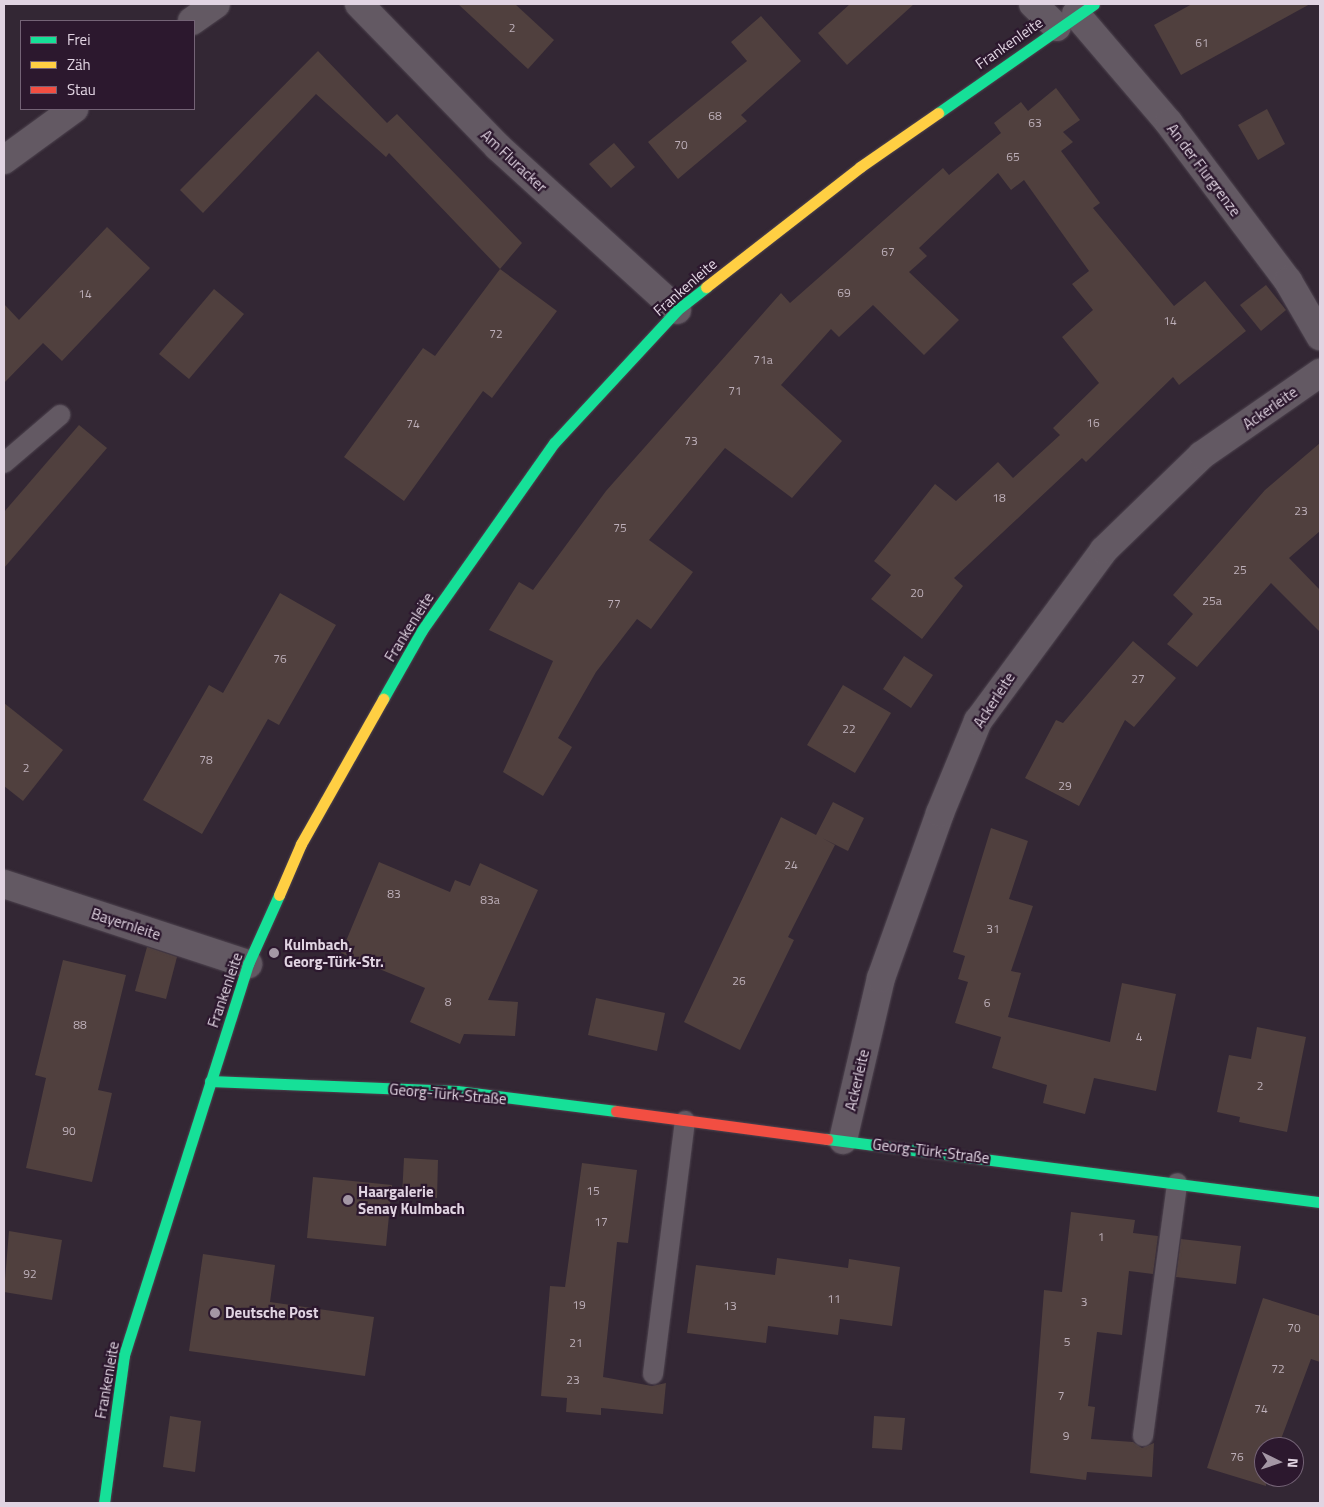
<!DOCTYPE html>
<html>
<head>
<meta charset="utf-8">
<style>
	body { margin:0 }
	#map { position:relative; width:1324px; height:1507px; overflow:hidden; background:#332734; font-family:"Titillium Web",sans-serif }
	div>[style] { position:absolute }
	[style*='--x'] { left:calc(var(--x)*1px); top:calc(var(--y)*1px); width:calc(var(--w)*1px); rotate:calc(var(--a)*1deg) }
	.building>* { inset:0; background:#50403e }
	.roads { filter:drop-shadow(0 0 1px #4e444f) drop-shadow(0 0 1px #4e444f) }
	.lane>* { height:20px; margin:-10px; padding:0 10px; transform-origin:10px; border-radius:10px; background:#635963 }
	.street>* { height:28px; margin:-14px; padding:0 14px; transform-origin:14px; border-radius:14px; background:#635963 }
	.fast>* { height:11px; margin:-5.5px; padding:0 5.5px; transform-origin:5.5px; border-radius:5.5px; background:#16e098 }
	.slow>* { height:11px; margin:-5.5px; padding:0 5.5px; transform-origin:5.5px; border-radius:5.5px; background:#ffcf43 }
	.jam>* { height:11px; margin:-5.5px; padding:0 5.5px; transform-origin:5.5px; border-radius:5.5px; background:#f24e42 }
	.dots>* { width:14px; height:14px; translate:-50% -50%; box-sizing:border-box; border:2px solid #2c182e; border-radius:50% }
	span { translate:-50% -50%; white-space:nowrap; text-align:center; line-height:1.15; -webkit-text-stroke:4.5px #2c182e; paint-order:stroke }
	.number-label { font-size:12px; color:#bdafb9 }
	.number-label span { -webkit-text-stroke-width:0 }
	.street-label { font-size:15px; color:#e1d4e2 }
	.poi-label { font-size:15px; color:#e1d4e2; font-weight:700 }
	.left { translate:0 -50%; text-align:left }
	.frame { position:absolute; inset:0; border:5px solid #e1d4e2; pointer-events:none }
	.legend { position:absolute; left:20px; top:20px; width:175px; height:90px; box-sizing:border-box; background:#2c182e; border:1px solid #746376; margin:0; padding:6px 9px; list-style:none; font-size:15px; color:#e1d4e2 }
	.legend li { display:flex; align-items:center; gap:10px; height:25px }
	.legend b { width:25px; border:1px solid #746376 }
	.north { position:absolute; left:1254px; top:1437px; width:50px; height:50px; box-sizing:border-box; background:#2c182e; border:1px solid #746376; border-radius:50%; rotate:94deg; font-size:14px; font-weight:700; line-height:20px; text-align:center; color:#e1d4e2 }
	.north::after { content:''; display:block; margin:auto; width:18px; height:22px; background:#a497a5; clip-path:polygon(50% 0,100% 100%,50% 72%,0 100%) }
</style>
</head>
<body>
<div id="map">
	<div class="building">
		<i style="clip-path:polygon(458px 4px,515px 4px,554px 40px,528px 69px)"></i>
		<i style="clip-path:polygon(850px 4px,914px 4px,847px 65px,818px 33px)"></i>
		<i style="clip-path:polygon(1192px 4px,1310px 4px,1181px 75px,1154px 25px)"></i>
		<i style="clip-path:polygon(761px 16px,801px 61px,741px 115px,747px 121px,678px 179px,648px 142px,747px 61px,731px 42px)"></i>
		<i style="clip-path:polygon(318px 51px,387px 123px,397px 114px,522px 243px,500px 269px,389px 153px,386px 157px,316px 94px,203px 213px,180px 190px)"></i>
		<i style="clip-path:polygon(1056px 88px,1080px 120px,1063px 132px,1073px 142px,1061px 151px,1100px 203px,1093px 208px,1174px 306px,1205px 281px,1246px 331px,1179px 385px,1173px 377px,1086px 462px,1082px 458px,954px 578px,963px 586px,922px 639px,871px 599px,891px 575px,874px 561px,935px 484px,956px 501px,998px 462px,1013px 478px,1060px 435px,1053px 428px,1099px 383px,1062px 337px,1093px 310px,1072px 284px,1089px 271px,1024px 180px,1011px 190px,998px 173px,919px 248px,927px 256px,909px 272px,959px 320px,924px 355px,873px 305px,839px 337px,831px 329px,781px 385px,842px 441px,792px 498px,725px 448px,649px 540px,693px 572px,651px 629px,637px 619px,596px 672px,558px 738px,572px 747px,543px 796px,503px 772px,553px 661px,489px 630px,519px 582px,533px 590px,606px 491px,781px 293px,790px 303px,943px 168px,949px 175px,1001px 133px,994px 123px,1021px 102px,1028px 111px)"></i>
		<i style="clip-path:polygon(1267px 109px,1285px 144px,1258px 160px,1238px 125px)"></i>
		<i style="clip-path:polygon(614px 143px,635px 167px,611px 188px,589px 164px)"></i>
		<i style="clip-path:polygon(107px 227px,150px 268px,62px 361px,43px 343px,4px 383px,4px 304px,19px 320px)"></i>
		<i style="clip-path:polygon(500px 269px,557px 311px,492px 398px,483px 391px,404px 501px,344px 457px,423px 348px,435px 356px)"></i>
		<i style="clip-path:polygon(1266px 285px,1286px 310px,1261px 331px,1240px 305px)"></i>
		<i style="clip-path:polygon(214px 289px,244px 314px,189px 379px,159px 354px)"></i>
		<i style="clip-path:polygon(79px 425px,107px 448px,4px 568px,4px 512px)"></i>
		<i style="clip-path:polygon(1320px 443px,1320px 531px,1289px 558px,1320px 590px,1320px 632px,1271px 583px,1197px 667px,1167px 644px,1193px 614px,1173px 595px,1265px 490px)"></i>
		<i style="clip-path:polygon(280px 593px,336px 625px,279px 725px,268px 719px,202px 834px,143px 800px,209px 685px,223px 693px)"></i>
		<i style="clip-path:polygon(1133px 641px,1176px 678px,1134px 727px,1125px 720px,1079px 806px,1025px 778px,1056px 720px,1063px 723px)"></i>
		<i style="clip-path:polygon(904px 656px,933px 675px,911px 708px,883px 689px)"></i>
		<i style="clip-path:polygon(843px 685px,891px 713px,855px 773px,807px 745px)"></i>
		<i style="clip-path:polygon(4px 703px,63px 750px,23px 801px,4px 786px)"></i>
		<i style="clip-path:polygon(833px 802px,864px 818px,848px 851px,822px 838px,835px 845px,788px 937px,794px 940px,740px 1050px,684px 1022px,781px 817px,816px 835px)"></i>
		<i style="clip-path:polygon(991px 828px,1028px 841px,1009px 899px,1033px 906px,1011px 971px,1021px 973px,1008px 1017px,1110px 1042px,1122px 983px,1176px 994px,1156px 1091px,1094px 1078px,1085px 1114px,1043px 1103px,1047px 1085px,992px 1068px,1001px 1037px,955px 1023px,968px 982px,958px 979px,965px 956px,953px 952px)"></i>
		<i style="clip-path:polygon(379px 862px,450px 892px,455px 880px,470px 886px,480px 863px,538px 890px,488px 1000px,518px 1002px,515px 1036px,464px 1034px,460px 1044px,410px 1022px,425px 988px,341px 953px)"></i>
		<i style="clip-path:polygon(147px 947px,177px 957px,166px 999px,135px 991px)"></i>
		<i style="clip-path:polygon(63px 960px,126px 975px,98px 1090px,112px 1093px,92px 1182px,26px 1168px,46px 1078px,35px 1075px)"></i>
		<i style="clip-path:polygon(596px 998px,665px 1013px,657px 1051px,588px 1035px)"></i>
		<i style="clip-path:polygon(1257px 1027px,1306px 1037px,1287px 1132px,1239px 1122px,1240px 1117px,1217px 1112px,1229px 1055px,1251px 1059px)"></i>
		<i style="clip-path:polygon(404px 1158px,438px 1160px,437px 1198px,402px 1196px)"></i>
		<i style="clip-path:polygon(582px 1163px,637px 1170px,628px 1243px,617px 1242px,603px 1377px,652px 1386px,666px 1383px,663px 1414px,601px 1408px,601px 1415px,566px 1412px,567px 1398px,541px 1396px,550px 1286px,565px 1287px)"></i>
		<i style="clip-path:polygon(313px 1177px,392px 1185px,386px 1246px,307px 1238px)"></i>
		<i style="clip-path:polygon(1071px 1212px,1135px 1220px,1133px 1233px,1158px 1236px,1153px 1274px,1129px 1271px,1122px 1335px,1097px 1332px,1088px 1406px,1095px 1407px,1091px 1439px,1133px 1442px,1142px 1448px,1154px 1443px,1152px 1477px,1087px 1472px,1086px 1480px,1030px 1473px,1044px 1290px,1062px 1292px)"></i>
		<i style="clip-path:polygon(9px 1231px,62px 1240px,52px 1300px,4px 1292px)"></i>
		<i style="clip-path:polygon(1181px 1239px,1241px 1246px,1236px 1284px,1176px 1277px)"></i>
		<i style="clip-path:polygon(203px 1254px,275px 1265px,270px 1302px,374px 1317px,365px 1376px,189px 1351px)"></i>
		<i style="clip-path:polygon(777px 1258px,848px 1268px,849px 1259px,900px 1267px,892px 1326px,840px 1319px,838px 1335px,768px 1326px,766px 1343px,687px 1333px,696px 1265px,775px 1275px)"></i>
		<i style="clip-path:polygon(1263px 1298px,1320px 1316px,1320px 1362px,1311px 1359px,1278px 1447px,1264px 1447px,1266px 1486px,1207px 1468px)"></i>
		<i style="clip-path:polygon(170px 1416px,201px 1421px,195px 1472px,163px 1467px)"></i>
		<i style="clip-path:polygon(874px 1416px,905px 1418px,902px 1450px,872px 1448px)"></i>
	</div>
	<div class="roads">
		<div class="lane">
			<i style="--x:4;--y:463;--w:74;--a:-40.6"></i>
			<i style="--x:653;--y:1374;--w:255;--a:-82.8"></i>
			<i style="--x:1143;--y:1436;--w:255;--a:-82.3"></i>
		</div>
		<div class="street">
			<i style="--x:359;--y:4;--w:199;--a:45.8"></i>
			<i style="--x:498;--y:147;--w:242;--a:42.3"></i>
			<i style="--x:1033;--y:4;--w:33;--a:44"></i>
			<i style="--x:1076;--y:14;--w:143;--a:49.5"></i>
			<i style="--x:1169;--y:123;--w:198;--a:53"></i>
			<i style="--x:1288;--y:281;--w:64;--a:59.8"></i>
			<i style="--x:192;--y:21;--w:29;--a:-35"></i>
			<i style="--x:4;--y:160;--w:87;--a:-36.1"></i>
			<i style="--x:4;--y:884;--w:257;--a:18.2"></i>
			<i style="--x:843;--y:1140;--w:166;--a:-76.8"></i>
			<i style="--x:881;--y:978;--w:175;--a:-70.3"></i>
			<i style="--x:940;--y:813;--w:100;--a:-67.6"></i>
			<i style="--x:978;--y:721;--w:212;--a:-53.6"></i>
			<i style="--x:1104;--y:550;--w:136;--a:-44.1"></i>
			<i style="--x:1202;--y:455;--w:144;--a:-34.8"></i>
		</div>
		<div class="fast">
			<i style="--x:938;--y:113;--w:190;--a:-34.9"></i>
			<i style="--x:383;--y:699;--w:79;--a:-60.5"></i>
			<i style="--x:422;--y:630;--w:229;--a:-54.8"></i>
			<i style="--x:554;--y:443;--w:181;--a:-47.2"></i>
			<i style="--x:677;--y:310;--w:37;--a:-38"></i>
			<i style="--x:210;--y:1081;--w:247;--a:2.3"></i>
			<i style="--x:457;--y:1091;--w:160;--a:7.2"></i>
			<i style="--x:827;--y:1139;--w:497;--a:7.3"></i>
			<i style="--x:104;--y:1503;--w:149;--a:-82.3"></i>
			<i style="--x:124;--y:1355;--w:410;--a:-72.4"></i>
			<i style="--x:248;--y:964;--w:76;--a:-65.8"></i>
		</div>
		<div class="slow">
			<i style="--x:706;--y:287;--w:195;--a:-37.9"></i>
			<i style="--x:860;--y:167;--w:95;--a:-34.7"></i>
			<i style="--x:279;--y:895;--w:56;--a:-66.7"></i>
			<i style="--x:301;--y:844;--w:167;--a:-60.5"></i>
		</div>
		<div class="jam">
			<i style="--x:616;--y:1111;--w:213;--a:7.6"></i>
		</div>
	</div>
	<div class="dots">
		<i style="left:274px;top:953px;background:#a497a5"></i>
		<i style="left:348px;top:1200px;background:#a497a5"></i>
		<i style="left:215px;top:1313px;background:#a497a5"></i>
	</div>
	<div class="number-label">
		<span style="left:512px;top:28px">2</span>
		<span style="left:1202px;top:43px">61</span>
		<span style="left:715px;top:116px">68</span>
		<span style="left:1035px;top:123px">63</span>
		<span style="left:681px;top:145px">70</span>
		<span style="left:1013px;top:157px">65</span>
		<span style="left:888px;top:252px">67</span>
		<span style="left:844px;top:293px">69</span>
		<span style="left:85px;top:294px">14</span>
		<span style="left:1170px;top:321px">14</span>
		<span style="left:496px;top:334px">72</span>
		<span style="left:763px;top:360px">71a</span>
		<span style="left:735px;top:391px">71</span>
		<span style="left:1093px;top:423px">16</span>
		<span style="left:413px;top:424px">74</span>
		<span style="left:691px;top:441px">73</span>
		<span style="left:999px;top:498px">18</span>
		<span style="left:1301px;top:511px">23</span>
		<span style="left:620px;top:528px">75</span>
		<span style="left:1240px;top:570px">25</span>
		<span style="left:917px;top:593px">20</span>
		<span style="left:1212px;top:601px">25a</span>
		<span style="left:614px;top:604px">77</span>
		<span style="left:280px;top:659px">76</span>
		<span style="left:1138px;top:679px">27</span>
		<span style="left:849px;top:729px">22</span>
		<span style="left:206px;top:760px">78</span>
		<span style="left:26px;top:768px">2</span>
		<span style="left:1065px;top:786px">29</span>
		<span style="left:791px;top:865px">24</span>
		<span style="left:394px;top:894px">83</span>
		<span style="left:490px;top:900px">83a</span>
		<span style="left:993px;top:929px">31</span>
		<span style="left:739px;top:981px">26</span>
		<span style="left:448px;top:1002px">8</span>
		<span style="left:987px;top:1003px">6</span>
		<span style="left:80px;top:1025px">88</span>
		<span style="left:1139px;top:1037px">4</span>
		<span style="left:1260px;top:1086px">2</span>
		<span style="left:69px;top:1131px">90</span>
		<span style="left:593px;top:1191px">15</span>
		<span style="left:601px;top:1222px">17</span>
		<span style="left:1101px;top:1237px">1</span>
		<span style="left:30px;top:1274px">92</span>
		<span style="left:834px;top:1299px">11</span>
		<span style="left:1084px;top:1302px">3</span>
		<span style="left:579px;top:1305px">19</span>
		<span style="left:730px;top:1306px">13</span>
		<span style="left:1294px;top:1328px">70</span>
		<span style="left:1067px;top:1342px">5</span>
		<span style="left:576px;top:1343px">21</span>
		<span style="left:1278px;top:1369px">72</span>
		<span style="left:573px;top:1380px">23</span>
		<span style="left:1061px;top:1396px">7</span>
		<span style="left:1261px;top:1409px">74</span>
		<span style="left:1066px;top:1436px">9</span>
		<span style="left:1237px;top:1457px">76</span>
	</div>
	<div class="street-label">
		<span style="left:1009px;top:43px;rotate:-35deg">Frankenleite</span>
		<span style="left:514px;top:161px;rotate:43deg">Am Fluracker</span>
		<span style="left:1204px;top:170px;rotate:53deg">An der Flurgrenze</span>
		<span style="left:685px;top:287px;rotate:-41deg">Frankenleite</span>
		<span style="left:1270px;top:408px;rotate:-35deg">Ackerleite</span>
		<span style="left:409px;top:627px;rotate:-58deg">Frankenleite</span>
		<span style="left:994px;top:700px;rotate:-57deg">Ackerleite</span>
		<span style="left:126px;top:924px;rotate:18deg">Bayernleite</span>
		<span style="left:225px;top:990px;rotate:-71deg">Frankenleite</span>
		<span style="left:857px;top:1080px;rotate:-77deg">Ackerleite</span>
		<span style="left:448px;top:1094px;rotate:5deg">Georg-Türk-Straße</span>
		<span style="left:931px;top:1151px;rotate:7deg">Georg-Türk-Straße</span>
		<span style="left:107px;top:1380px;rotate:-80deg">Frankenleite</span>
	</div>
	<div class="poi-label">
		<span class="left" style="left:284px;top:953px">Kulmbach,<br>Georg-Türk-Str.</span>
		<span class="left" style="left:358px;top:1200px">Haargalerie<br>Senay Kulmbach</span>
		<span class="left" style="left:225px;top:1313px">Deutsche Post</span>
	</div>
	<div class="frame"></div>
	<ul class="legend">
	<li><b style="height:6px;background:#16e098"></b>Frei</li>
	<li><b style="height:6px;background:#ffcf43"></b>Zäh</li>
	<li><b style="height:6px;background:#f24e42"></b>Stau</li>
	</ul>
	<div class="north">N</div>
</div>
</body>
</html>
